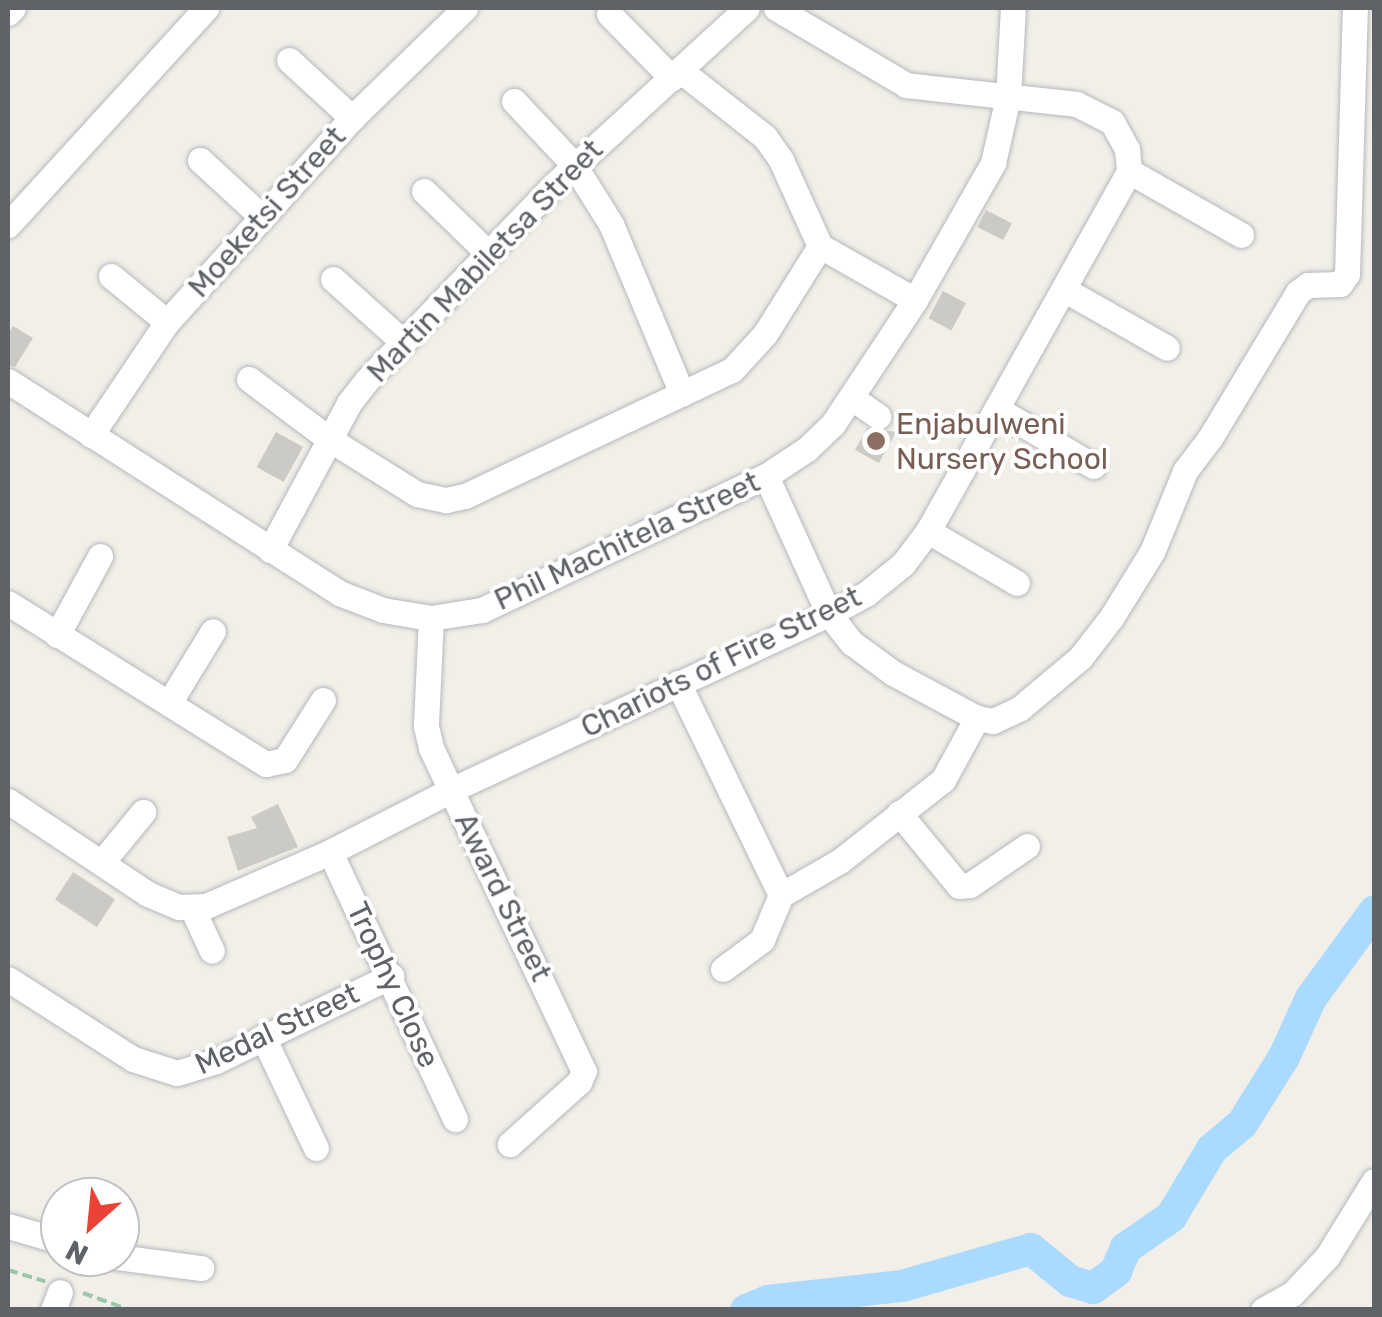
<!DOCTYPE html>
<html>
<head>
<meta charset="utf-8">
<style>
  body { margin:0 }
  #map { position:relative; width:1382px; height:1317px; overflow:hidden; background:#f1efe8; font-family:Rubik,sans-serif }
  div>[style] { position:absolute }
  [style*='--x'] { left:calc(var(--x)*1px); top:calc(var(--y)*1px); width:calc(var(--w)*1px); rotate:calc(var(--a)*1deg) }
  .river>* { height:32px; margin:-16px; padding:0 16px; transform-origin:16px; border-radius:16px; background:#aadaff }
  .building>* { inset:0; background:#cccac5; transform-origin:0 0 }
  .path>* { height:4px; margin-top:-2px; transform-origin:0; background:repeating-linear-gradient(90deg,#9cc7a9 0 10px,transparent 0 15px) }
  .roads { filter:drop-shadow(0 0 2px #b5b8bc) drop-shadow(0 0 2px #b5b8bc) }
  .minor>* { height:25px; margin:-12.5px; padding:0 12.5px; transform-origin:12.5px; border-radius:12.5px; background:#fff }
  .dots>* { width:28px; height:28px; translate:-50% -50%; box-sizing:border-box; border:5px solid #fff; border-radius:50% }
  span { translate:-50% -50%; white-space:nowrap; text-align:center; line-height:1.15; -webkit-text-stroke:8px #fff; paint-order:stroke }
  .street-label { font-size:30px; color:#5f6368 }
  .education-label { font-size:30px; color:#785e54 }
  .left { translate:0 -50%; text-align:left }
  .frame { position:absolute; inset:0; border:10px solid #5f6368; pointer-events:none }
  .north { position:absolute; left:40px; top:1177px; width:100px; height:100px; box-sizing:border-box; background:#fff; border:2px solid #bfc1c3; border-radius:50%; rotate:207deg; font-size:28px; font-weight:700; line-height:40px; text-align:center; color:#5f6368 }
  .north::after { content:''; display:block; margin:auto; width:35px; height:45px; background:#ea4335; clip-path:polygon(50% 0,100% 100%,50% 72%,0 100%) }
</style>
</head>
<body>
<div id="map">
  <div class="river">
    <div style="--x:746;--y:1310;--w:24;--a:-22"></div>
    <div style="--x:768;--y:1301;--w:135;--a:-6.4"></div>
    <div style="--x:902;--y:1286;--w:134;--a:-16"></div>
    <div style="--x:1031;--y:1249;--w:50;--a:39.4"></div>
    <div style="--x:1070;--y:1281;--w:24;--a:17"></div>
    <div style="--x:1093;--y:1288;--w:29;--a:-36"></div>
    <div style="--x:1116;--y:1271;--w:25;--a:-67"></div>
    <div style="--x:1126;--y:1248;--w:55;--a:-34.6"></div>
    <div style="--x:1171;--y:1217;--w:79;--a:-58.9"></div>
    <div style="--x:1212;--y:1149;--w:39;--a:-40"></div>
    <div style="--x:1242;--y:1124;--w:79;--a:-57.9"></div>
    <div style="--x:1284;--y:1057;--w:65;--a:-65.4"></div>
    <div style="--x:1311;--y:998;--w:107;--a:-53.8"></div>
  </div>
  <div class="building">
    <div style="left:986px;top:210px;width:29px;height:19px;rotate:27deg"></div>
    <div style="left:943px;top:291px;width:26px;height:31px;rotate:28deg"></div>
    <div style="clip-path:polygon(13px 326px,33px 338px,15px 367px,8px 365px,8px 334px)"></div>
    <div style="clip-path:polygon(867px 428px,896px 432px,879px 463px,855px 450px)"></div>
    <div style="left:276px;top:432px;width:31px;height:40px;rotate:29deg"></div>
    <div style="clip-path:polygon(278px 804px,298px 847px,238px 871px,227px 837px,257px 828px,251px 817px)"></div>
    <div style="left:73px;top:872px;width:50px;height:33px;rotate:33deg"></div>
  </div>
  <div class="path">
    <div style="--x:8;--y:1270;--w:39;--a:17"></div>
    <div style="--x:83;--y:1293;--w:50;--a:19.9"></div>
  </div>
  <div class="roads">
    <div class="minor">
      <div style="--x:8;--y:13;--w:7;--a:-45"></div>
      <div style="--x:609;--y:14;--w:90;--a:45.5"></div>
      <div style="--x:289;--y:60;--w:86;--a:42.6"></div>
      <div style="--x:681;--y:71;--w:107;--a:38.2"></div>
      <div style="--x:765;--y:137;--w:28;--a:55"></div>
      <div style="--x:781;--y:160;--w:94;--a:65.6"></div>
      <div style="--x:820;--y:246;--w:109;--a:29.6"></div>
      <div style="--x:514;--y:101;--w:88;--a:46.8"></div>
      <div style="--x:574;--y:165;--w:70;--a:57.9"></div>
      <div style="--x:611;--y:224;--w:184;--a:67.3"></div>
      <div style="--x:200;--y:160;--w:84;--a:42.6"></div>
      <div style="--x:1129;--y:171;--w:129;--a:29.7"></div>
      <div style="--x:424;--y:191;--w:89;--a:44.1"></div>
      <div style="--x:8;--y:225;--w:294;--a:-47.6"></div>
      <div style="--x:111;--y:276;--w:72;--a:39.4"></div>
      <div style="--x:333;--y:279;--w:93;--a:41.9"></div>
      <div style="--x:1065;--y:290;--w:117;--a:29.6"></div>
      <div style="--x:249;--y:379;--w:100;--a:36.9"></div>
      <div style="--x:329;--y:439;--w:104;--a:32"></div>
      <div style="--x:417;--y:494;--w:30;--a:12"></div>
      <div style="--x:446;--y:500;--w:19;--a:-12"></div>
      <div style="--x:465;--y:496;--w:295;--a:-25.3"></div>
      <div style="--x:732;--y:370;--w:49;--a:-47.5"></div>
      <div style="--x:765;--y:334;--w:104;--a:-58"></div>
      <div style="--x:8;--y:381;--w:393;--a:32.6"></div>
      <div style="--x:339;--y:593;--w:47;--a:21.1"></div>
      <div style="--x:383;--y:610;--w:49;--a:9.5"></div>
      <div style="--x:431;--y:618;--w:52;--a:-8.9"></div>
      <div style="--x:482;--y:610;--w:314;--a:-25.3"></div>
      <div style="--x:766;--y:476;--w:49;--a:-33.4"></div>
      <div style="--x:807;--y:449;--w:36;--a:-44"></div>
      <div style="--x:833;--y:424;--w:149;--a:-56.5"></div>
      <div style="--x:915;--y:300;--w:158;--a:-60.3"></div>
      <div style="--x:993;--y:163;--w:68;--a:-77.2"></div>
      <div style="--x:1008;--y:97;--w:89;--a:-86.8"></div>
      <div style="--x:852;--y:398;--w:32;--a:35"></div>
      <div style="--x:997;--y:409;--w:112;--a:30.7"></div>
      <div style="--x:91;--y:435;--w:136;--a:-56.1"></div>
      <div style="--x:167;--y:322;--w:275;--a:-47.8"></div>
      <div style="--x:352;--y:118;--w:158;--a:-44.2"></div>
      <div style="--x:766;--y:476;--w:152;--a:65.5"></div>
      <div style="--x:829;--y:614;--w:37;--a:52"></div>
      <div style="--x:852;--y:643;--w:51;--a:36.2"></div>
      <div style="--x:893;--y:673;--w:95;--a:28.2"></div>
      <div style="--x:977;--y:718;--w:16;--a:11"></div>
      <div style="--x:993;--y:721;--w:29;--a:-25"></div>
      <div style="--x:1019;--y:709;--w:80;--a:-39.9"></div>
      <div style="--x:1080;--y:658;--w:51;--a:-52.2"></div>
      <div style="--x:1111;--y:618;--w:78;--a:-58.2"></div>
      <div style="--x:1152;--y:552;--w:87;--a:-67.8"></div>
      <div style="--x:1185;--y:471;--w:41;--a:-52.9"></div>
      <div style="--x:1210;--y:438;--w:170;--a:-58.9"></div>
      <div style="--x:1298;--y:292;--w:12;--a:-35"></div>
      <div style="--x:1308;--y:285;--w:32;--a:-2"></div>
      <div style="--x:1340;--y:284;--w:12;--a:-55"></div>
      <div style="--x:1347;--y:274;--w:266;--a:-88.3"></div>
      <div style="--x:928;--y:531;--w:103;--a:30.3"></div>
      <div style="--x:270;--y:550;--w:167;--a:-61.7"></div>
      <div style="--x:349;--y:403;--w:29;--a:-52"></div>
      <div style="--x:367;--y:380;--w:272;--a:-46.2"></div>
      <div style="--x:555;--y:184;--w:260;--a:-42.5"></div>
      <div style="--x:8;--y:603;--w:304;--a:32"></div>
      <div style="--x:266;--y:764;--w:19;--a:-12"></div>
      <div style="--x:285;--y:760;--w:71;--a:-57.7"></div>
      <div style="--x:431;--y:618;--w:108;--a:92.7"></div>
      <div style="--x:426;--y:726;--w:23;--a:77"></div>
      <div style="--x:431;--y:748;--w:357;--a:64.7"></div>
      <div style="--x:584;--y:1071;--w:12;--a:114"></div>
      <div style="--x:579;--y:1082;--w:93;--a:138.1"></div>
      <div style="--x:57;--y:635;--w:90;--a:-61.4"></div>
      <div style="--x:678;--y:683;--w:236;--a:64.1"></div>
      <div style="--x:169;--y:703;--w:84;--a:-58.6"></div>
      <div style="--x:8;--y:801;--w:168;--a:33.6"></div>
      <div style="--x:148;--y:894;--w:34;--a:23"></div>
      <div style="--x:179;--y:907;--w:27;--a:-2"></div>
      <div style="--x:206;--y:906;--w:135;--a:-23.5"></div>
      <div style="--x:330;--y:852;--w:136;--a:-27.1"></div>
      <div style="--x:451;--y:790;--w:417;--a:-25"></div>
      <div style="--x:829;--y:614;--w:42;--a:-28.4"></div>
      <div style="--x:866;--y:594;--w:48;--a:-39"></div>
      <div style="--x:903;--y:564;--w:41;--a:-52.9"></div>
      <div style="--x:928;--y:531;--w:412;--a:-60.8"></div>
      <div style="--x:1129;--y:171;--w:22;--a:-95"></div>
      <div style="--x:1127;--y:149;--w:31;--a:-119"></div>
      <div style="--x:1112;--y:122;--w:39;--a:-153"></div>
      <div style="--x:1077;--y:104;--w:172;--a:-173.7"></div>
      <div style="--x:906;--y:85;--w:151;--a:-149.4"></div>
      <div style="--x:899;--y:813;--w:94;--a:50.6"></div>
      <div style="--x:959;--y:886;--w:11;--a:-5"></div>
      <div style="--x:970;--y:885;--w:69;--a:-34.4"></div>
      <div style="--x:330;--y:852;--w:295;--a:64.9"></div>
      <div style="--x:102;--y:862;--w:65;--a:-50.6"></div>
      <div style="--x:192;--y:908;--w:47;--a:65.1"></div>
      <div style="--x:723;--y:969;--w:49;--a:-36.6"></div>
      <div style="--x:762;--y:940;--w:49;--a:-67.1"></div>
      <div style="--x:781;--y:895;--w:68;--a:-30"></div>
      <div style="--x:840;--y:861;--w:131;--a:-38.2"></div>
      <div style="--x:943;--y:780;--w:71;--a:-61.3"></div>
      <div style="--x:8;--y:979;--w:148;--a:32.6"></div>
      <div style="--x:133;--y:1059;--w:46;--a:17.7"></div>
      <div style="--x:177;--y:1073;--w:41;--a:-17.1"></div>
      <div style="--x:216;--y:1061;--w:195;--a:-25.9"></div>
      <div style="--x:263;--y:1037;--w:123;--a:64.5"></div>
      <div style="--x:8;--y:1226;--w:54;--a:16.1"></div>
      <div style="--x:117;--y:1257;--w:85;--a:7.5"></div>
      <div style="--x:53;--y:1310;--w:19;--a:-69"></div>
      <div style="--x:1263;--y:1310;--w:33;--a:-29"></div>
      <div style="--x:1292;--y:1294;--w:51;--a:-46.6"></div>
      <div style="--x:1327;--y:1257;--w:89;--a:-58.3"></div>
    </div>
  </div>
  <div class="dots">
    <div style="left:876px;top:441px;background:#8d6e63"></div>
  </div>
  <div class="street-label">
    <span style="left:267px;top:212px;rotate:-48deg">Moeketsi Street</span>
    <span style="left:485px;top:261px;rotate:-46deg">Martin Mabiletsa Street</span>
    <span style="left:627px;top:541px;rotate:-25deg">Phil Machitela Street</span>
    <span style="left:721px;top:662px;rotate:-26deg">Chariots of Fire Street</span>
    <span style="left:503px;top:897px;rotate:64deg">Award Street</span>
    <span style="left:393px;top:985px;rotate:65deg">Trophy Close</span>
    <span style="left:277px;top:1029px;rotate:-25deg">Medal Street</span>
  </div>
  <div class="education-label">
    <span class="left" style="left:896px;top:441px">Enjabulweni<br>Nursery School</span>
  </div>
  <div class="frame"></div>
  <div class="north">N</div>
</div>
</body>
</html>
